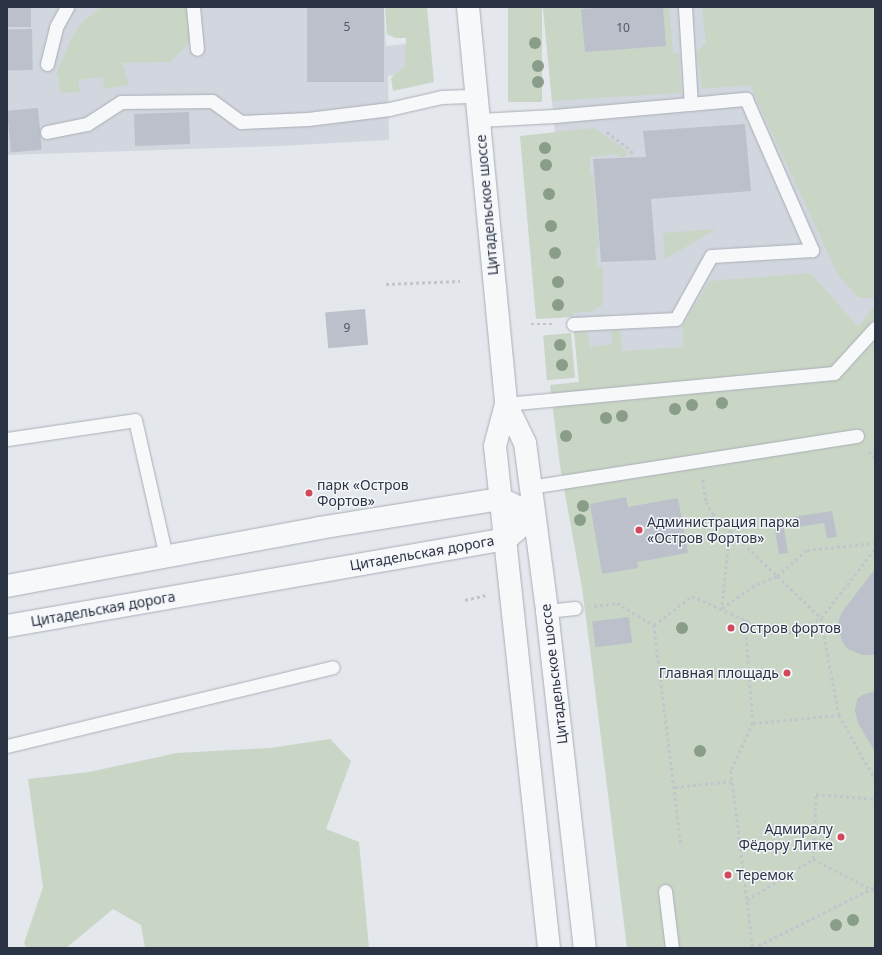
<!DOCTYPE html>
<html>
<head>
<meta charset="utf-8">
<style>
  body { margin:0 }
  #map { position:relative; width:882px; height:955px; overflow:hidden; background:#e4e7ec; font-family:"Noto Sans",sans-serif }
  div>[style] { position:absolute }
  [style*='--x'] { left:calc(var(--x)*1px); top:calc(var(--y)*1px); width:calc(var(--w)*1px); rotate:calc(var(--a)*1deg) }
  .built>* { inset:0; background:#d2d6de }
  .green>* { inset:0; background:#c9d6c5; transform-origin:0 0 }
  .building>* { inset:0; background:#bbc0ca; transform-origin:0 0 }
  .path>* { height:2.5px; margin-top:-1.25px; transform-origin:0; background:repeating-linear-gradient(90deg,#c2c5cb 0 3px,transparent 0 6px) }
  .roads { filter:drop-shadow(0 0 1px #a9aeb7) drop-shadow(0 0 1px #a9aeb7) }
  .service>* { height:13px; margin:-6.5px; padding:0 6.5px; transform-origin:6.5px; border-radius:6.5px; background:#f7f8fa }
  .minor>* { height:22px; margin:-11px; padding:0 11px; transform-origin:11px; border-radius:11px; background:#f7f8fa }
  .tertiary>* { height:22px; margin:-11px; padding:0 11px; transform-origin:11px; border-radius:11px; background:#f7f8fa }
  .trees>* { width:12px; height:12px; margin:-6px; border-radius:50%; background:#899d89 }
  .dots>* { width:11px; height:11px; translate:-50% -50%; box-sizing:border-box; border:2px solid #f4f6f9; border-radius:50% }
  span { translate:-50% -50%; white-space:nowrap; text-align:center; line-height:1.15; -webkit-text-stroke:3px #f4f6f9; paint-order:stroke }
  .number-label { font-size:12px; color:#4f5766 }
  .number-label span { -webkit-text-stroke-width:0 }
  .street-label { font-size:14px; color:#2b3445 }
  .poi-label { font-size:14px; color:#2b3445 }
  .left { translate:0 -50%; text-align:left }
  .right { translate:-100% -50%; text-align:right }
  .frame { position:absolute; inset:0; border:8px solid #2b3445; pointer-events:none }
</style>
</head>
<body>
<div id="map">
  <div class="built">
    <div style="clip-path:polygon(7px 7px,384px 7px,386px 46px,415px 43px,417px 72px,388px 76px,389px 140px,279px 146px,7px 155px)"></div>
    <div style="clip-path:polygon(543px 7px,820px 7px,875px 176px,875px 304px,858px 327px,579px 382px)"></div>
  </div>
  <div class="green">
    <div style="clip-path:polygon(104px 7px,188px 7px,191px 37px,186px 47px,170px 62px,122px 63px,129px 85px,104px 89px,103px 77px,78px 80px,80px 92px,60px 93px,59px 79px,56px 74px,70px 42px,79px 25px,100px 8px)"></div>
    <div style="clip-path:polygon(385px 7px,427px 7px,434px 82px,393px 91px,391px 78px,405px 66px,406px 38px,395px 38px,387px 34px)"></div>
    <div style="left:508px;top:7px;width:34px;height:95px"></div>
    <div style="clip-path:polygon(543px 7px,612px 7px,582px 9px,585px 52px,665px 46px,663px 7px,669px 7px,673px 53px,679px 54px,681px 93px,552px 101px)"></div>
    <div style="clip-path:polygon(702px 7px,875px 7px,875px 298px,859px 298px,838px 275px,750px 85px,702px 89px,697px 51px,706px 43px)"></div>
    <div style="clip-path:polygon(594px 128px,627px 151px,626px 156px,619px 157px,619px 154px,590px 157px,590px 174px,593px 174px,599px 249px,596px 249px,597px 267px,603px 267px,603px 304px,594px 311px,573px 313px,573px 317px,536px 319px,520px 136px)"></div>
    <div style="clip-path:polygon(716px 229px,665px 259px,663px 233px)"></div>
    <div style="clip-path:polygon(811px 273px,858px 327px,875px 304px,875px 948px,627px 948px,590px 649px,582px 588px,560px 466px,550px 385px,579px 382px,574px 332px,587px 331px,590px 347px,613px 344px,611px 331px,620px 330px,622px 351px,684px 347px,682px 326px,710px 281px)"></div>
    <div style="left:571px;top:333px;width:45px;height:28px;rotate:85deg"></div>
    <div style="clip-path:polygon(330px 739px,351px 761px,326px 829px,359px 842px,369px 948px,145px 948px,141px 925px,113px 909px,66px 948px,26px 948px,24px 943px,43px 887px,28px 779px,89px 772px,177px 753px,270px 748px)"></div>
  </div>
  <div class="building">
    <div style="left:7px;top:7px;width:24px;height:20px"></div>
    <div style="left:307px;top:7px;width:77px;height:75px"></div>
    <div style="clip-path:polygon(612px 7px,663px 7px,666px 46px,585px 52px,581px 9px)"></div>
    <div style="left:32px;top:29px;width:41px;height:25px;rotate:89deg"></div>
    <div style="left:38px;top:108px;width:42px;height:31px;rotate:85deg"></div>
    <div style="left:189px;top:112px;width:32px;height:55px;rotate:88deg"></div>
    <div style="clip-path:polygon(745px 124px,751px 191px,651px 199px,656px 260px,601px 262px,593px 159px,646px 157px,643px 131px)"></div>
    <div style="left:365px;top:309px;width:36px;height:40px;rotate:85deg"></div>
    <div style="clip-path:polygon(626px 497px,628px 507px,678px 498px,688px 553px,637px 562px,638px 568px,602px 574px,590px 504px)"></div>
    <div style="clip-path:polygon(832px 511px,837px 537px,827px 538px,824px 523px,784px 529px,788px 553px,779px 554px,773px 520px)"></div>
    <div style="clip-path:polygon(875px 569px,875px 655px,862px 655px,848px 649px,843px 643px,838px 628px,839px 620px,842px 612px)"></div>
    <div style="left:629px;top:617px;width:26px;height:37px;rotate:83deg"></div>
    <div style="clip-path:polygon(875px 691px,875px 752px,858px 723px,855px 711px,857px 699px,862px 695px)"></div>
  </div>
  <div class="path">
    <div style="--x:607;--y:132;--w:31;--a:37"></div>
    <div style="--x:632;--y:151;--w:7;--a:90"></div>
    <div style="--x:386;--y:284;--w:74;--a:-2.3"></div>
    <div style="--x:531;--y:324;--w:22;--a:0"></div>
    <div style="--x:869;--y:451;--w:9;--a:49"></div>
    <div style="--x:703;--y:480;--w:22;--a:82"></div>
    <div style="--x:706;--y:502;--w:14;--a:60"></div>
    <div style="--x:713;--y:514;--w:150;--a:43.9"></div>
    <div style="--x:821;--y:618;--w:99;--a:79.5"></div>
    <div style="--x:730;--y:530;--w:78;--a:95.9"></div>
    <div style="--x:722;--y:608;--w:37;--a:-35"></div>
    <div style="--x:752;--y:587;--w:27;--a:-24"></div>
    <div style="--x:777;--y:576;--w:40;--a:-41"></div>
    <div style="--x:807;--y:550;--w:68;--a:-5.9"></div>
    <div style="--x:465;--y:600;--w:22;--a:-13"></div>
    <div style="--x:594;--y:606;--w:23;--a:-7"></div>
    <div style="--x:617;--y:603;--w:43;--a:30.7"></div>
    <div style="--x:654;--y:625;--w:48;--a:-37.3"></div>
    <div style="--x:692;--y:596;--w:80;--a:24.3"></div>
    <div style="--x:765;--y:629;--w:23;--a:10"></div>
    <div style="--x:788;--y:633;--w:36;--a:-24"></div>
    <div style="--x:821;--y:618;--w:88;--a:-52"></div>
    <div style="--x:745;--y:619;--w:104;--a:85.6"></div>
    <div style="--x:753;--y:723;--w:53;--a:114.6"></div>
    <div style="--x:731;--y:771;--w:178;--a:82.9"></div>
    <div style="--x:654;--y:625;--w:223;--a:83"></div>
    <div style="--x:753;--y:723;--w:86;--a:-5.3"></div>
    <div style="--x:839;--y:715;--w:73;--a:60.6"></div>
    <div style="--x:675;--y:787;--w:57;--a:-6"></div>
    <div style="--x:813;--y:859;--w:65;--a:-87.4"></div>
    <div style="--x:816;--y:794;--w:59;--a:4.8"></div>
    <div style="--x:813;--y:859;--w:70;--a:27.3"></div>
    <div style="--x:747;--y:900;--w:78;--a:-31.8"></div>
    <div style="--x:753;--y:948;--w:136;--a:-26.6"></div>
  </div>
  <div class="roads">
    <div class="service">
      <div style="--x:193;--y:7;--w:42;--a:84.6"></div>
      <div style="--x:685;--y:7;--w:97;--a:86.5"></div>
      <div style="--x:47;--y:64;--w:38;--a:-76"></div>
      <div style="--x:56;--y:27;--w:23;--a:-61"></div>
      <div style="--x:479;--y:120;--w:75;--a:-3.1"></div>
      <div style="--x:554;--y:116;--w:193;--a:-5.1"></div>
      <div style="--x:746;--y:99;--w:165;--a:66.4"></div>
      <div style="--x:812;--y:250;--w:101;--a:176.6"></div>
      <div style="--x:711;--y:256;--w:72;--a:119.1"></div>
      <div style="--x:676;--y:319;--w:103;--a:177.2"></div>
      <div style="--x:47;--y:132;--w:41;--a:-11.3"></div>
      <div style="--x:87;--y:124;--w:40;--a:-32.9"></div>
      <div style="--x:121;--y:102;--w:91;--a:-0.6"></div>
      <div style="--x:212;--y:101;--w:36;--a:36"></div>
      <div style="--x:241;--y:122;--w:67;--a:-2.6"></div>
      <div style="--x:308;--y:119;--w:82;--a:-7"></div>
      <div style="--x:389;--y:109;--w:54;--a:-12.8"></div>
      <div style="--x:442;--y:97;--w:34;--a:-2"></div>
      <div style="--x:506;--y:404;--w:329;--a:-5.4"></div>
      <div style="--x:834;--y:373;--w:61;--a:-47.7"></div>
      <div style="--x:7;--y:439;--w:129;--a:-8.4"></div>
      <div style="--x:135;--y:420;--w:140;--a:77.2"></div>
      <div style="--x:530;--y:487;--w:331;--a:-8.9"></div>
      <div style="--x:547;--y:611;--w:28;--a:-6"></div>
      <div style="--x:7;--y:746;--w:335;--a:-13.6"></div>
      <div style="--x:665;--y:891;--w:57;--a:83"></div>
    </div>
    <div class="minor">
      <div style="--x:506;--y:404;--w:43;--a:64"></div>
      <div style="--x:525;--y:443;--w:169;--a:82.5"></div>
      <div style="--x:547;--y:611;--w:339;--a:83.6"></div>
      <div style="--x:506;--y:404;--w:43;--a:104.7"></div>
      <div style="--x:495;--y:446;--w:505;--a:83.86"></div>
    </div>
    <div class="tertiary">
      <div style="--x:468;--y:7;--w:399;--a:84.5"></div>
      <div style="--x:7;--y:586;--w:317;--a:-10.5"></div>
      <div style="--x:319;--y:528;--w:184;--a:-9.1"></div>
      <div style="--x:501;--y:499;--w:37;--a:26"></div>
      <div style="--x:534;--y:515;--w:37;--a:139"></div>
      <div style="--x:506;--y:539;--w:507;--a:170.11"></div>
    </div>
  </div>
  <div class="trees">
    <div style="left:535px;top:43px"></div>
    <div style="left:538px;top:66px"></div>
    <div style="left:538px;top:82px"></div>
    <div style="left:545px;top:148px"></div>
    <div style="left:546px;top:165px"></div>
    <div style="left:549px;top:194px"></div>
    <div style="left:551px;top:226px"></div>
    <div style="left:555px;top:253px"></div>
    <div style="left:558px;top:282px"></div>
    <div style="left:558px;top:305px"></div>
    <div style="left:560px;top:345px"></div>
    <div style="left:562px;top:365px"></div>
    <div style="left:722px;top:403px"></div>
    <div style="left:692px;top:405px"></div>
    <div style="left:675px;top:409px"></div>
    <div style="left:622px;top:416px"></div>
    <div style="left:606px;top:418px"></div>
    <div style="left:566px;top:436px"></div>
    <div style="left:583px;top:506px"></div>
    <div style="left:580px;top:520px"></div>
    <div style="left:682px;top:628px"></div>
    <div style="left:700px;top:751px"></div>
    <div style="left:853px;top:920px"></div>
    <div style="left:836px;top:925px"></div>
  </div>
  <div class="dots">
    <div style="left:309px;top:493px;background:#d1495b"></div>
    <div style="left:639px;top:530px;background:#d1495b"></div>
    <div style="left:731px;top:628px;background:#d1495b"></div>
    <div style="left:787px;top:673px;background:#d1495b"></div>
    <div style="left:841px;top:837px;background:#d1495b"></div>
    <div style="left:728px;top:875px;background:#d1495b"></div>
  </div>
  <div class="number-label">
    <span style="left:347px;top:27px">5</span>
    <span style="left:623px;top:28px">10</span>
    <span style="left:347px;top:328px">9</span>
  </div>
  <div class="street-label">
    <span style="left:487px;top:205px;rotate:-95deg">Цитадельское шоссе</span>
    <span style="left:422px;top:553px;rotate:-10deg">Цитадельская дорога</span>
    <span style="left:103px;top:609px;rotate:-10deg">Цитадельская дорога</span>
    <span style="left:554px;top:674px;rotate:-97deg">Цитадельское шоссе</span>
  </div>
  <div class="poi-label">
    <span class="left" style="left:317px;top:493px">парк «Остров<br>Фортов»</span>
    <span class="left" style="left:647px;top:530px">Администрация парка<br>«Остров Фортов»</span>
    <span class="left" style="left:739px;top:628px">Остров фортов</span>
    <span class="right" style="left:779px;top:673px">Главная площадь</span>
    <span class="right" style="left:833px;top:837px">Адмиралу<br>Фёдору Литке</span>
    <span class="left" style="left:736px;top:875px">Теремок</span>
  </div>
  <div class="frame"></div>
</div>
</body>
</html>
